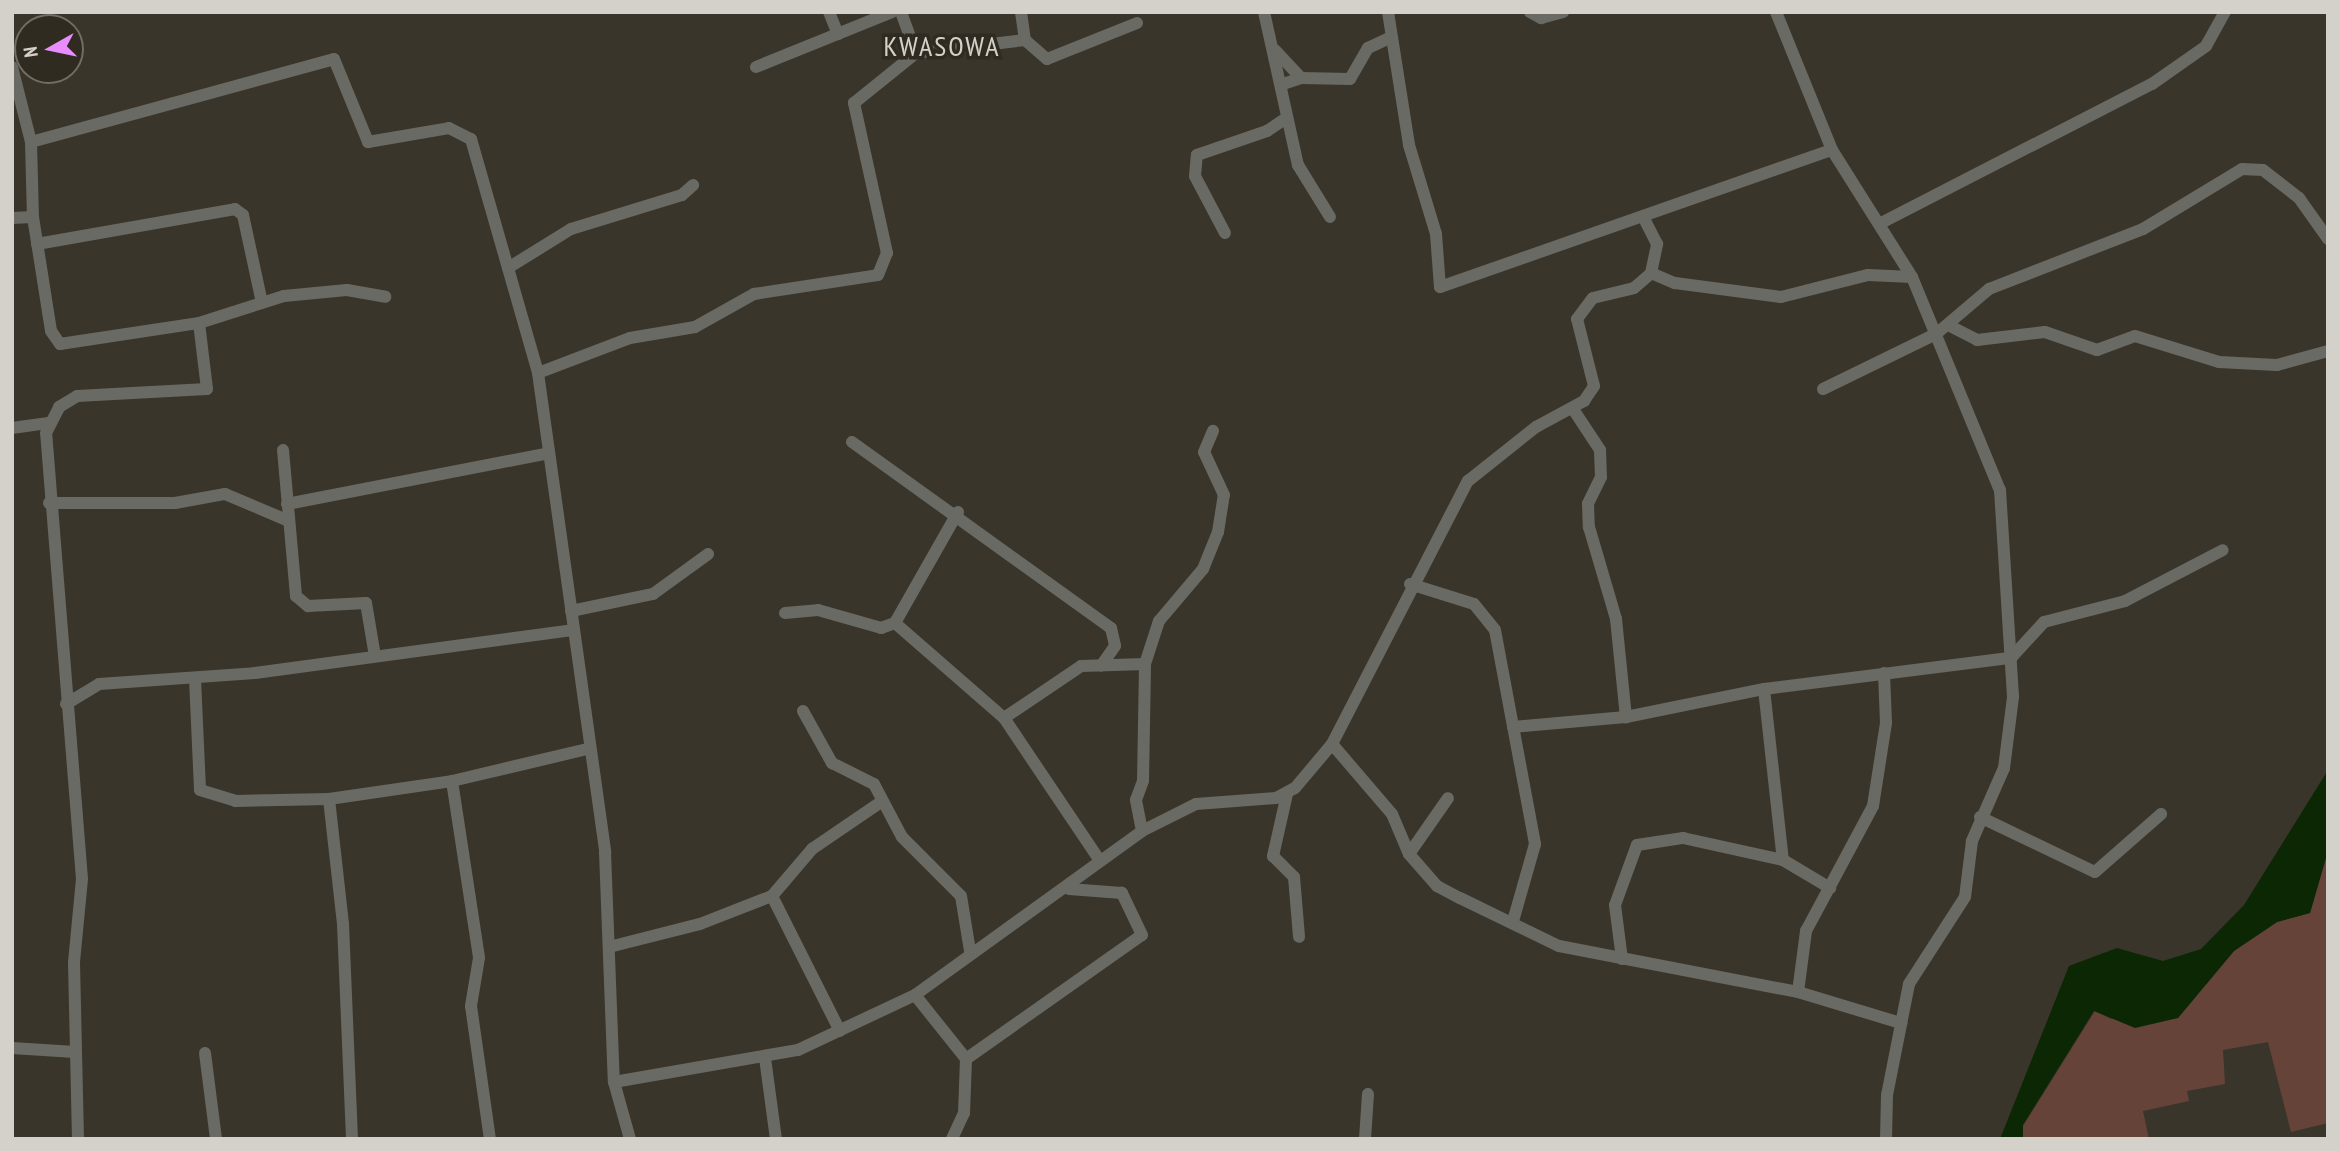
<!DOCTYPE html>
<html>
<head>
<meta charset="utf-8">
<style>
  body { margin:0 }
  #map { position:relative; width:2340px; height:1151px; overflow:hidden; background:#3a352a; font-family:"PT Sans Narrow",sans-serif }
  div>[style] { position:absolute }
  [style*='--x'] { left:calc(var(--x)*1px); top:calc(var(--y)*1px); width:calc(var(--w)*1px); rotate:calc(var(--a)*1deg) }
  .green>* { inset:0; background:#664339 }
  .water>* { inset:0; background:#0b2704 }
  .minor>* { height:12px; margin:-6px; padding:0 6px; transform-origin:6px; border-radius:6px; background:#696a64 }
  span { translate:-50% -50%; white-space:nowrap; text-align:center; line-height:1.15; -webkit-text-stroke:7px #2f2b20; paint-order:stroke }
  .quarter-label { font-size:28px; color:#d4d1ca; letter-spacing:2px }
  .frame { position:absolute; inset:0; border:14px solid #d4d1ca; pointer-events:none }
  .north { position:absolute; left:14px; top:14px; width:70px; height:70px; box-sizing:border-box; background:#2f2b20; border:2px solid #716d64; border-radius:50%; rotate:261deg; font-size:19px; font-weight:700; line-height:28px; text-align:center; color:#d4d1ca }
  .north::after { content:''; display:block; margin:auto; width:24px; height:32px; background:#e98dfe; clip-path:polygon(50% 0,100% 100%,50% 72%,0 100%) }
</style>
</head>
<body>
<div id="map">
  <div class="green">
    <div style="clip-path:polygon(2328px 851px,2328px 1123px,2291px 1132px,2268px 1042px,2223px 1050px,2225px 1084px,2187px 1091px,2189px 1101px,2143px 1111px,2149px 1139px,2023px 1139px,2023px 1126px,2095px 1011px,2111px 1019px,2178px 1018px,2234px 951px,2277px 922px,2310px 913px)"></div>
  </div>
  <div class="water">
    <div style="clip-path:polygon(2328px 770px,2328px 851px,2310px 913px,2277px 922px,2234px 951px,2178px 1018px,2135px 1028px,2094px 1011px,2023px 1125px,2023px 1139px,2000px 1139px,2069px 966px,2117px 948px,2163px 961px,2201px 949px,2244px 905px)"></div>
  </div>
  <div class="minor">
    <div style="--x:829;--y:12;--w:24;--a:68"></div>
    <div style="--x:901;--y:12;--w:44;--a:69.9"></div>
    <div style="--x:1021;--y:12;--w:28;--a:82"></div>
    <div style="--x:1025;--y:40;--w:29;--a:41"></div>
    <div style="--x:1047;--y:59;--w:97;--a:-21.8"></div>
    <div style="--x:1264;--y:12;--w:157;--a:77.5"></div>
    <div style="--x:1298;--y:165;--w:61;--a:58.4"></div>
    <div style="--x:1388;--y:12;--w:135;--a:81"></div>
    <div style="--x:1409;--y:145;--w:93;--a:73.1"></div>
    <div style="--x:1436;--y:234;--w:53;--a:85.7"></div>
    <div style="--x:1440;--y:287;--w:415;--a:-19.3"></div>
    <div style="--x:1530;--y:12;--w:13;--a:29"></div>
    <div style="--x:1541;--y:18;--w:23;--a:-15"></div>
    <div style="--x:1776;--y:12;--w:149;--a:67.9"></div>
    <div style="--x:1832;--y:150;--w:150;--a:57.8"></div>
    <div style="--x:1912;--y:277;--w:230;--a:67.6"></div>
    <div style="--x:2000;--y:490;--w:207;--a:86.4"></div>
    <div style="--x:2013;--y:697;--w:72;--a:97.2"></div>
    <div style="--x:2004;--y:768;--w:80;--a:113.7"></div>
    <div style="--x:1972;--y:841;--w:56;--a:97.1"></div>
    <div style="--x:1965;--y:897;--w:103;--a:122.8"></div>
    <div style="--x:1909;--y:984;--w:113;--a:101.2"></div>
    <div style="--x:1887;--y:1095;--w:44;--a:91.3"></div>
    <div style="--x:1275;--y:50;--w:38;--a:47"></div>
    <div style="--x:12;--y:67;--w:77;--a:75.8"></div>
    <div style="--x:31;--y:142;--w:75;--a:88.5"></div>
    <div style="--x:33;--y:217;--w:115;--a:81"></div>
    <div style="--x:51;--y:331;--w:16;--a:55"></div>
    <div style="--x:60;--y:344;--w:141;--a:-8.6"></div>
    <div style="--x:199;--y:323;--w:89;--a:-17.6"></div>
    <div style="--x:284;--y:296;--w:63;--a:-5.4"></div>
    <div style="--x:347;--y:290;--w:39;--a:10"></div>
    <div style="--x:756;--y:67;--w:147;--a:-22"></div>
    <div style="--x:1283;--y:84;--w:19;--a:-18"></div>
    <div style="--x:1301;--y:78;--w:49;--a:1.2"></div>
    <div style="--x:1350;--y:79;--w:36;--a:-60"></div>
    <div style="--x:1368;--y:48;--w:26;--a:-25"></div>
    <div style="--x:31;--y:142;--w:314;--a:-15.3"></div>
    <div style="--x:334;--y:59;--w:90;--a:67.7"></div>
    <div style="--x:368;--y:142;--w:82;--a:-9.8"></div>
    <div style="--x:449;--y:128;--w:25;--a:27"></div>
    <div style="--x:471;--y:139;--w:243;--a:74"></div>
    <div style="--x:538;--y:373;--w:484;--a:82"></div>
    <div style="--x:605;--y:852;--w:230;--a:87.8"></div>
    <div style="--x:614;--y:1082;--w:59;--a:74.3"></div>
    <div style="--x:12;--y:218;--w:21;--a:-3"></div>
    <div style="--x:1881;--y:223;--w:305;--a:-27.2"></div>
    <div style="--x:2152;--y:84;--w:66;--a:-35.1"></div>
    <div style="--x:2206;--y:46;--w:39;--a:-61"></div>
    <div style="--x:1225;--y:233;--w:64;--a:-117.8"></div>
    <div style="--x:1195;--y:176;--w:21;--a:-85"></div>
    <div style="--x:1197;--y:155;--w:74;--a:-18.9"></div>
    <div style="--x:1267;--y:131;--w:22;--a:-34"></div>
    <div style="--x:37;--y:244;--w:201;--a:-10"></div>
    <div style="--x:235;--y:209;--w:10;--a:37"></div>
    <div style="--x:243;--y:215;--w:90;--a:77.8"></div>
    <div style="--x:508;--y:268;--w:74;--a:-31.8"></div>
    <div style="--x:571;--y:229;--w:116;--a:-17"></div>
    <div style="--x:682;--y:195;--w:15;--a:-42"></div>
    <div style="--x:1651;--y:273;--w:26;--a:23"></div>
    <div style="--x:1675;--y:283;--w:107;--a:7.5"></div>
    <div style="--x:1781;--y:297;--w:90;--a:-14.2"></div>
    <div style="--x:1868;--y:275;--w:44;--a:2.6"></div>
    <div style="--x:1948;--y:325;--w:33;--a:27"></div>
    <div style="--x:1977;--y:340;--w:68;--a:-6.7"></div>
    <div style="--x:2045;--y:332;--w:55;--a:19.1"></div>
    <div style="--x:2097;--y:350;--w:40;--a:-20.2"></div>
    <div style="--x:2135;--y:336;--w:88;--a:17.2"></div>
    <div style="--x:2219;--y:362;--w:58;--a:3"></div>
    <div style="--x:2277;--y:365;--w:53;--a:-15.4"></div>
    <div style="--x:538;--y:373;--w:98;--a:-20.8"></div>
    <div style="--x:630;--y:338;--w:66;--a:-9.6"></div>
    <div style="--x:695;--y:327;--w:68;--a:-29.2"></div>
    <div style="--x:754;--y:294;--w:125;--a:-8.7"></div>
    <div style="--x:878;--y:275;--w:24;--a:-68"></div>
    <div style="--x:887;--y:253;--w:154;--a:-102.4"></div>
    <div style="--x:854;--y:103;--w:80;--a:-38.9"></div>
    <div style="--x:916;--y:53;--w:110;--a:-6.8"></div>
    <div style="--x:1823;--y:389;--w:126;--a:-26"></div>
    <div style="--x:1936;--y:334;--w:70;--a:-40.3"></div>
    <div style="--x:1989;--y:289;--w:165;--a:-21.3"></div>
    <div style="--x:2143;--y:229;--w:116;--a:-31.2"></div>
    <div style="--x:2242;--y:169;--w:21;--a:3"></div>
    <div style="--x:2263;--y:170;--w:46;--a:37.9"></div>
    <div style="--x:2299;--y:198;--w:50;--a:54.7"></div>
    <div style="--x:1573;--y:409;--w:49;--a:56.6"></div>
    <div style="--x:1600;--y:450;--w:27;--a:88"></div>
    <div style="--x:1601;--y:477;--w:30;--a:116"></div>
    <div style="--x:1588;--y:504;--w:23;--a:88"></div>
    <div style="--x:1589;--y:527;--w:96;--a:73.6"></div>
    <div style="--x:1616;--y:619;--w:99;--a:84.2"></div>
    <div style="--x:12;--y:428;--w:37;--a:-8"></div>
    <div style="--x:852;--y:442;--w:319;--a:35.7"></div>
    <div style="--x:1111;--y:628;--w:18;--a:77"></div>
    <div style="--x:1115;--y:646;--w:24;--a:125"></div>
    <div style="--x:283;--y:450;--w:147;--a:84.9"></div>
    <div style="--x:296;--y:596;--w:16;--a:40"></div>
    <div style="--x:308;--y:606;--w:58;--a:-3"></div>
    <div style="--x:366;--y:603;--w:54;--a:80.4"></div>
    <div style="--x:49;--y:503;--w:126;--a:0"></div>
    <div style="--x:175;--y:503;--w:51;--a:-10.2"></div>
    <div style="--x:225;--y:494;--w:69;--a:22.9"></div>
    <div style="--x:287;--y:504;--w:267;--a:-11"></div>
    <div style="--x:958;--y:512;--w:128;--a:119.6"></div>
    <div style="--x:895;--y:623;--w:145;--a:41.1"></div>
    <div style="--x:1004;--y:718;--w:169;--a:56.1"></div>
    <div style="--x:1410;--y:584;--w:67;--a:17.4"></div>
    <div style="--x:1474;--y:604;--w:33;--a:51"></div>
    <div style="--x:1495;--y:630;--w:218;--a:79.4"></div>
    <div style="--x:1535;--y:844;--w:80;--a:105.9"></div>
    <div style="--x:571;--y:611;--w:84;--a:-11.7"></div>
    <div style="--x:653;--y:594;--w:68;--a:-36"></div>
    <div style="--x:785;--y:613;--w:33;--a:-5"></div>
    <div style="--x:818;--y:610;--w:66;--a:15.9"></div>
    <div style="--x:881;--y:628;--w:15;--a:-20"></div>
    <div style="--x:195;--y:679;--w:111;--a:87.4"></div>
    <div style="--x:200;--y:790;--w:37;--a:17"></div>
    <div style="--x:235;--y:801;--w:94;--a:-1.2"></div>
    <div style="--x:329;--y:799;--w:124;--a:-8.3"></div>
    <div style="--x:452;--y:781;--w:139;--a:-13.3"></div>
    <div style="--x:1764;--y:689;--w:172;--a:83.7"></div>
    <div style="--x:66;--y:704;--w:39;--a:-31"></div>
    <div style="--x:99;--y:684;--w:156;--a:-4"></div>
    <div style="--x:255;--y:673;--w:322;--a:-7.7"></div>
    <div style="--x:803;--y:711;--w:60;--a:60.9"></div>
    <div style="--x:832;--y:763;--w:47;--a:26.6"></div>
    <div style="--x:874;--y:784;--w:60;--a:62.2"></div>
    <div style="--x:902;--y:837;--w:83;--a:45"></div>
    <div style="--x:961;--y:896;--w:56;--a:80.7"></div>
    <div style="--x:1004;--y:718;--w:93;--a:-34"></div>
    <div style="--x:1081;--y:666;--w:64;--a:-1.8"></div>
    <div style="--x:1513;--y:727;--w:113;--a:-5.1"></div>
    <div style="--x:1626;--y:717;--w:141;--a:-11.5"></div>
    <div style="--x:1764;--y:689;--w:249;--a:-7.2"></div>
    <div style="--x:2011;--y:658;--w:49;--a:-47.5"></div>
    <div style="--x:2044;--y:622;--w:84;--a:-14.5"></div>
    <div style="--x:2125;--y:601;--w:110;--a:-27.5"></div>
    <div style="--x:1332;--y:744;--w:92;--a:49.4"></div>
    <div style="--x:1392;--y:814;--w:43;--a:67"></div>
    <div style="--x:1409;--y:854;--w:43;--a:48.8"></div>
    <div style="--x:1437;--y:886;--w:26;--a:28"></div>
    <div style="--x:1460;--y:898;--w:110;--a:25.9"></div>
    <div style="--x:1559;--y:946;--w:243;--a:10.9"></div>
    <div style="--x:1798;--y:992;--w:108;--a:16.8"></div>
    <div style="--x:452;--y:781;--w:179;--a:81.3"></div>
    <div style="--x:479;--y:958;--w:49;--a:99.5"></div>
    <div style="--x:471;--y:1006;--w:134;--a:81.9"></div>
    <div style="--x:1287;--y:794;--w:64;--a:102.7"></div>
    <div style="--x:1273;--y:856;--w:30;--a:45"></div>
    <div style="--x:1294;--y:877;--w:60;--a:85.2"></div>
    <div style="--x:329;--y:799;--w:126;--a:83.6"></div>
    <div style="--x:343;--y:924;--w:215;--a:87.6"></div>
    <div style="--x:1980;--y:817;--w:127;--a:25.6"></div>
    <div style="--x:2095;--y:872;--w:88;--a:-41.3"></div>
    <div style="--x:1142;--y:831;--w:32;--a:-101"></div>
    <div style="--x:1136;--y:800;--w:20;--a:-70"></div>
    <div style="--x:1143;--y:781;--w:117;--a:-89"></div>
    <div style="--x:1145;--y:664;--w:45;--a:-72"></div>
    <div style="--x:1159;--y:621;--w:68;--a:-49.8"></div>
    <div style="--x:1203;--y:569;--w:40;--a:-68"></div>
    <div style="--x:1218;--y:532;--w:37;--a:-81"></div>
    <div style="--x:1224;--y:495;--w:47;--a:-114.9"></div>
    <div style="--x:1204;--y:452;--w:23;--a:-67"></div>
    <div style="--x:1409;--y:854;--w:68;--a:-55.1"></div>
    <div style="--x:772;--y:896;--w:151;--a:63.3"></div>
    <div style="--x:613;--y:946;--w:90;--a:-14.2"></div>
    <div style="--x:700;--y:924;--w:77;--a:-21.3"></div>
    <div style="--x:772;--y:896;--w:62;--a:-49.6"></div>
    <div style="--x:812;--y:849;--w:83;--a:-34.3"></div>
    <div style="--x:1622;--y:959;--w:54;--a:-97.4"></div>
    <div style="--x:1615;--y:905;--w:64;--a:-69.9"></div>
    <div style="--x:1637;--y:845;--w:47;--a:-8.7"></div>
    <div style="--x:1683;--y:838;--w:102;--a:12.4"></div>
    <div style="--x:1783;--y:860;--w:55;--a:30.8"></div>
    <div style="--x:1798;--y:992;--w:62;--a:-82.5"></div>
    <div style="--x:1806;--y:931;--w:142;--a:-61.8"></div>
    <div style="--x:1873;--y:806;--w:84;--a:-81.1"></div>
    <div style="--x:1886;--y:723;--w:50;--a:-92.3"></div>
    <div style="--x:915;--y:995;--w:82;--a:51.4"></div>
    <div style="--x:966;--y:1059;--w:54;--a:92.1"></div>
    <div style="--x:964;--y:1113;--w:29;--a:115"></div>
    <div style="--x:12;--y:1048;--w:63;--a:3.6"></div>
    <div style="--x:205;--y:1053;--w:87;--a:82.7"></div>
    <div style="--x:765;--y:1058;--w:82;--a:82.3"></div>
    <div style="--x:966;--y:1059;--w:215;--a:-35.2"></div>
    <div style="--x:1142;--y:935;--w:47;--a:-115.5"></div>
    <div style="--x:1122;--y:893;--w:53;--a:-175.7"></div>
    <div style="--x:614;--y:1082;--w:187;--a:-9.9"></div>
    <div style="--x:798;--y:1050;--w:129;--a:-25.2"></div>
    <div style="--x:915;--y:995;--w:280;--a:-35.8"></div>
    <div style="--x:1142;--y:831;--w:60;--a:-26.6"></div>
    <div style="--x:1196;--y:804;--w:80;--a:-4.3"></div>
    <div style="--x:1276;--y:798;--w:21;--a:-28"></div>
    <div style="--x:1295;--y:788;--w:57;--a:-49.9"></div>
    <div style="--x:1332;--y:744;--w:296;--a:-62.7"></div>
    <div style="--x:1468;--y:481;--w:87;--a:-38.5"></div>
    <div style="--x:1536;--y:427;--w:55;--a:-28.4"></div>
    <div style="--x:1584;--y:401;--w:18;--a:-56"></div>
    <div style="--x:1594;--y:386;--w:69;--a:-104.2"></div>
    <div style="--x:1577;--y:319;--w:26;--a:-53"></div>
    <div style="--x:1593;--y:298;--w:42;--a:-13.7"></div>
    <div style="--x:1634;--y:288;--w:23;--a:-41"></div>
    <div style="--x:1651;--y:273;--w:30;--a:-78"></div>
    <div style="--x:1657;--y:244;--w:31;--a:-117"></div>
    <div style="--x:78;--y:1139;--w:177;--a:-91.3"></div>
    <div style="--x:74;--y:962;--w:83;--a:-84.5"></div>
    <div style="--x:82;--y:879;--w:447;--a:-94.6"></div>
    <div style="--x:46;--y:433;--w:29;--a:-63"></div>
    <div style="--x:59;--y:407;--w:21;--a:-31"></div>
    <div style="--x:77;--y:396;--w:130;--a:-3.1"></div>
    <div style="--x:207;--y:389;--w:66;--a:-96.9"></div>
    <div style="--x:1365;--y:1139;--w:45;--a:-86.2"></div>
  </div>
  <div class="quarter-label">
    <span style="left:942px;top:46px">KWASOWA</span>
  </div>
  <div class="frame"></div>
  <div class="north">N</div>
</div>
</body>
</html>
